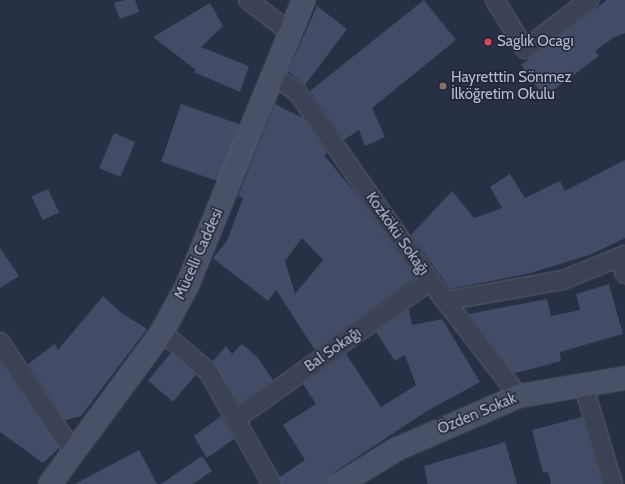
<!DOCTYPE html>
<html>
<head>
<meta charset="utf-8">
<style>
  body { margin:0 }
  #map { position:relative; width:625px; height:484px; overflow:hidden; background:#273045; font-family:Cabin,sans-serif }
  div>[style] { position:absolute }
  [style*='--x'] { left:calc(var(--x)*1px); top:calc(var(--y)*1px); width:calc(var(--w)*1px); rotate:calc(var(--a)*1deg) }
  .building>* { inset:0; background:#434c66; transform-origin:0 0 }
  .roads { filter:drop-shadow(0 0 1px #5a6072) drop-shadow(0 0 1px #5a6072) }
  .minor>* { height:18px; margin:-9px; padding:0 9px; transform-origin:9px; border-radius:9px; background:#3b4255 }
  .secondary>* { height:22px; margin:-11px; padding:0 11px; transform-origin:11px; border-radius:11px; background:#495168 }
  .dots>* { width:11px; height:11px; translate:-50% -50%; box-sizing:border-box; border:2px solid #20273a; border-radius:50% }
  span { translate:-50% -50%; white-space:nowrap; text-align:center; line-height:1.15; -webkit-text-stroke:3px #20273a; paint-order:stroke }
  .poi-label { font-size:15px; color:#b9bece }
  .left { translate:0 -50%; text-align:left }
  .street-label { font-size:15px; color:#b9bece }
</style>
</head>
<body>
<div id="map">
  <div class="building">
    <div style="clip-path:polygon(124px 0,135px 0,139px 12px,120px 19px,114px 3px)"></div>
    <div style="clip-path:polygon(424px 0,456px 40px,372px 108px,385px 137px,365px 146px,359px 130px,344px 140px,310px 91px)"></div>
    <div style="clip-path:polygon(607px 0,625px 0,625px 33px,613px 38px,595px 51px,599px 56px,544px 97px,521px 65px)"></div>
    <div style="clip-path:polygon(210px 3px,223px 26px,201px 47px,249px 66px,240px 92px,194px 72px,196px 70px,153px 37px)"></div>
    <div style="clip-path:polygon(317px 6px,347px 29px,305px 85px,288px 71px)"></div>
    <div style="left:181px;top:104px;width:62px;height:61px;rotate:19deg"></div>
    <div style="clip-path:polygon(evenodd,275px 104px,303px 118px,327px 153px,324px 155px,356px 194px,415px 278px,315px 350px,276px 290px,268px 301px,213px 258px,227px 241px,243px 198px,238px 196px,275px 104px,302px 238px,323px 260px,295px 294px,285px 261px,302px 238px)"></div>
    <div style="left:114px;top:133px;width:23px;height:38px;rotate:23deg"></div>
    <div style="clip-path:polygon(625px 160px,625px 238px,592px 254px,531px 273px,450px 289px,411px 235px,452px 191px,474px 218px,502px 208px,490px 187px,510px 174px,525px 198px,560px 181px,565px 191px)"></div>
    <div style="left:48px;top:189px;width:26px;height:18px;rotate:65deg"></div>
    <div style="clip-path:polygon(0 248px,19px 276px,0 288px)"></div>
    <div style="clip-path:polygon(609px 284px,623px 334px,560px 352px,561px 361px,520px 372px,514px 373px,469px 314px,547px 299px,551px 316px,580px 310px,576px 294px)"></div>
    <div style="clip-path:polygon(103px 296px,120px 312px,147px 329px,81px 416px,65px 420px,28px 364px,55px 344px,58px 350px)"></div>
    <div style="clip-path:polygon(409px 309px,412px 325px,442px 319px,480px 382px,427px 411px,333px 473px,328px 484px,282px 484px,280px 477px,305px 460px,283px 425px,316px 404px,303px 384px,346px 354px,381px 407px,416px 385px,405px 355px,395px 361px,376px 332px)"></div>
    <div style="clip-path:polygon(242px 344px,257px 357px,273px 380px,239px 404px,213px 361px,226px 346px,232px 354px)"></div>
    <div style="left:171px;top:353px;width:33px;height:36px;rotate:40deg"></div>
    <div style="clip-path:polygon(0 361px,59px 448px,43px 463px,0 432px)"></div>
    <div style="clip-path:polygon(221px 416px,234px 439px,207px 458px,194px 436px)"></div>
    <div style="clip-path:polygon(582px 417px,602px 484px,551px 484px,548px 472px,543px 473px,532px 430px)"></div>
    <div style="clip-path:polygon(505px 442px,517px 484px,428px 484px,424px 466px)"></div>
    <div style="clip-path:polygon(139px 450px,157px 484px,75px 484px)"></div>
    <div style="clip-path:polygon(202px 456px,212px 471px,193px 484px,161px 484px)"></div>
  </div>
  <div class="roads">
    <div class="minor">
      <div style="--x:248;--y:0;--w:54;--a:37.5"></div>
      <div style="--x:495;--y:0;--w:57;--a:58.5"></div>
      <div style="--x:525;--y:49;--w:81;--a:-37.4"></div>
      <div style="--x:274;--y:76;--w:29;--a:35"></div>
      <div style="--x:298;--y:93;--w:230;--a:54.9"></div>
      <div style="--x:430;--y:281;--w:145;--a:52.3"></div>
      <div style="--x:619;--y:257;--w:18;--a:71"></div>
      <div style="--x:445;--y:301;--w:120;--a:-10.1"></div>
      <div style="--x:563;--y:280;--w:67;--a:-22"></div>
      <div style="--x:162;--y:332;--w:60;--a:40.3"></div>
      <div style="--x:208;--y:371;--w:130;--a:60.5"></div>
      <div style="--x:0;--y:342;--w:133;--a:56.1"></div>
      <div style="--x:583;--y:384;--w:104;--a:73.3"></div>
      <div style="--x:236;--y:419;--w:238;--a:-35.4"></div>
    </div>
    <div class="secondary">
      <div style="--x:50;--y:484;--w:189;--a:-53.6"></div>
      <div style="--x:162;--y:332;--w:52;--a:-61.5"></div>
      <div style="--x:187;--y:286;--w:309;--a:-67.8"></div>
      <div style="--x:340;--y:484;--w:67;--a:-31.6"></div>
      <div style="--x:397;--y:449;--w:133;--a:-23.5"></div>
      <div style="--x:519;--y:396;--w:108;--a:-9.6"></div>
    </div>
  </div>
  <div class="dots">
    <div style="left:488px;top:42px;background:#e0444e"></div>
    <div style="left:443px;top:86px;background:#8d6e63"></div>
  </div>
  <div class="poi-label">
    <span class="left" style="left:497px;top:42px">Saglık Ocagı</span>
    <span class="left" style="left:451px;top:86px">Hayretttin Sönmez<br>İlköğretim Okulu</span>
  </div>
  <div class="street-label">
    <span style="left:397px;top:234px;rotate:55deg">Kozkökü Sokağı</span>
    <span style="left:199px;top:254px;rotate:-66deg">Mücelli Caddesi</span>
    <span style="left:333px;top:350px;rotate:-35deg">Bal Sokağı</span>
    <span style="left:477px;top:414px;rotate:-23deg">Özden Sokak</span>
  </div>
</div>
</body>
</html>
